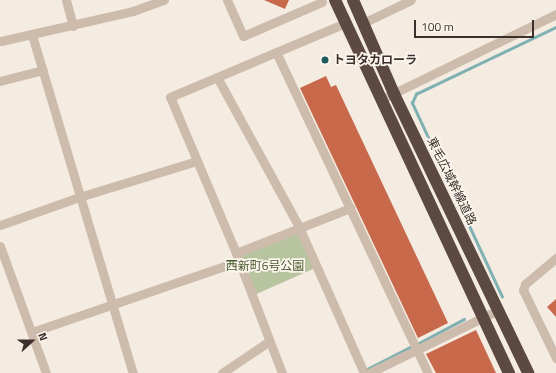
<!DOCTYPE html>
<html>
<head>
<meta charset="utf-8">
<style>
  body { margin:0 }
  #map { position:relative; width:556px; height:373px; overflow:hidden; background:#f4ebe1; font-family:"Titillium Web","Noto Sans JP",sans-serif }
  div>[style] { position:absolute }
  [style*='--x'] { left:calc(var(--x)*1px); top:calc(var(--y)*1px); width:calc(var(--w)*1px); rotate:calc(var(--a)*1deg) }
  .green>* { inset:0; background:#b8c4a0; transform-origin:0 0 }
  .stream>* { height:2.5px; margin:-1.25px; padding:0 1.25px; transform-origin:1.25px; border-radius:1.25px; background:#7fb0b2 }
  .building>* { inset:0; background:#c8694b }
  .minor>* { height:9px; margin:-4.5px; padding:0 4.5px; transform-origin:4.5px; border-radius:4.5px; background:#cdbbac }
  .highway>* { height:12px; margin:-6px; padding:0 6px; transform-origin:6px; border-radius:6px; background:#5c4a42 }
  .dots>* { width:11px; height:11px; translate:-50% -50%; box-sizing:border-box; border:2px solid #fbf5ee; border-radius:50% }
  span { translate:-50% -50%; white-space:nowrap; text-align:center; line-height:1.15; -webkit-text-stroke:3.5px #fbf5ee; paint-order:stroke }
  .poi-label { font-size:12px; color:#3b302b; font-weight:700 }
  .left { translate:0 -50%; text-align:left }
  .street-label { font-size:12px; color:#3b302b }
  .park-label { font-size:12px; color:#4a5a2e }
  .north { position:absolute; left:12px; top:321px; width:40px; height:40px; -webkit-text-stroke:3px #fbf5ee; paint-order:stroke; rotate:69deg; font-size:11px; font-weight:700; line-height:16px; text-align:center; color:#3b302b }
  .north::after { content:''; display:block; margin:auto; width:14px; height:18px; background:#3b302b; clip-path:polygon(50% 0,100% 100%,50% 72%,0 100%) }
  .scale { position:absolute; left:414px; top:20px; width:120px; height:18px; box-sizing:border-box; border:2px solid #3b302b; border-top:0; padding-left:5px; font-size:12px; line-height:14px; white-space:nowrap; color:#3b302b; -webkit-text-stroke:3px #fbf5ee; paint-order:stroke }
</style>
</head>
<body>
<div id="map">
  <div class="green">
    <div style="left:299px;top:227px;width:44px;height:68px;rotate:66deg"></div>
  </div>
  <div class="stream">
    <div style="--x:502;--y:297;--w:214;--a:-114.9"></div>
    <div style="--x:412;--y:103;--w:10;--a:-66"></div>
    <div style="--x:416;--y:94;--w:155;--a:-25.6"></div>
    <div style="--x:417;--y:344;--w:53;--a:-28"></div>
    <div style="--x:367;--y:369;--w:51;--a:-27.1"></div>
  </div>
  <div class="building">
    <div style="clip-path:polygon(264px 0,289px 0,285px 9px)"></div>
    <div style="clip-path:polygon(326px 76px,331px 87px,336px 85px,448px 323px,418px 338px,300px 88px)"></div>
    <div style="clip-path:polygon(556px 299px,556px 317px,547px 307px)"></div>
    <div style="clip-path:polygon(476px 330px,496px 373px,436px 373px,426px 354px)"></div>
  </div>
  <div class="minor">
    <div style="--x:66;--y:0;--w:27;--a:75"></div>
    <div style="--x:227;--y:0;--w:39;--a:66"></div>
    <div style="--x:243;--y:36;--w:86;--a:-23.3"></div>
    <div style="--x:363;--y:23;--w:53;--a:-25.6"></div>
    <div style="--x:32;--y:35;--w:353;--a:73.4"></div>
    <div style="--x:1;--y:41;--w:135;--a:-12.8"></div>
    <div style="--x:133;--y:11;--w:33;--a:-20"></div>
    <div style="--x:276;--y:52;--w:355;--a:64.7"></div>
    <div style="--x:217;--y:77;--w:171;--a:61.3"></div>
    <div style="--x:299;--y:227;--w:160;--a:66"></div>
    <div style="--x:0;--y:81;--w:44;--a:-14.3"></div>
    <div style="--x:380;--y:100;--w:196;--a:-26"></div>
    <div style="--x:0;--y:225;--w:84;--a:-19.5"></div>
    <div style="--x:79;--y:197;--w:123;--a:-17"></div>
    <div style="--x:0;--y:246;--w:135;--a:70.1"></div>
    <div style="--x:236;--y:253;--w:123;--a:-21.5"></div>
    <div style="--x:556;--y:258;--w:40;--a:140"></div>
    <div style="--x:525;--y:284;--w:6;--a:108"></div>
    <div style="--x:523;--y:290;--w:76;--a:64.1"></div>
    <div style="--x:32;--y:332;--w:219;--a:-18.9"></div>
    <div style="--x:222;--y:373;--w:55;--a:-34"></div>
    <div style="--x:282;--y:373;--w:129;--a:-111"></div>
    <div style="--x:236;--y:253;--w:169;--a:-112.9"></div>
    <div style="--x:170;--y:97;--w:190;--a:-22.9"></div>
    <div style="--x:369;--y:373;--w:144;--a:-26"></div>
  </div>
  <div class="highway">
    <div style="--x:335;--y:0;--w:412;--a:65"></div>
    <div style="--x:353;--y:0;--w:103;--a:66.4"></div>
    <div style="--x:394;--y:94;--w:310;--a:64.3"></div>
  </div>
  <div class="dots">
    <div style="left:325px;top:60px;background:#1f5a5e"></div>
  </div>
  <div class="poi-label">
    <span class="left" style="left:333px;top:60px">トヨタカローラ</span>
  </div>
  <div class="street-label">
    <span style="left:452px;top:181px;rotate:64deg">東毛広域幹線道路</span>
  </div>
  <div class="park-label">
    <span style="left:265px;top:266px">西新町6号公園</span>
  </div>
  <div class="north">N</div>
  <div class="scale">100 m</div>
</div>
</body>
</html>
